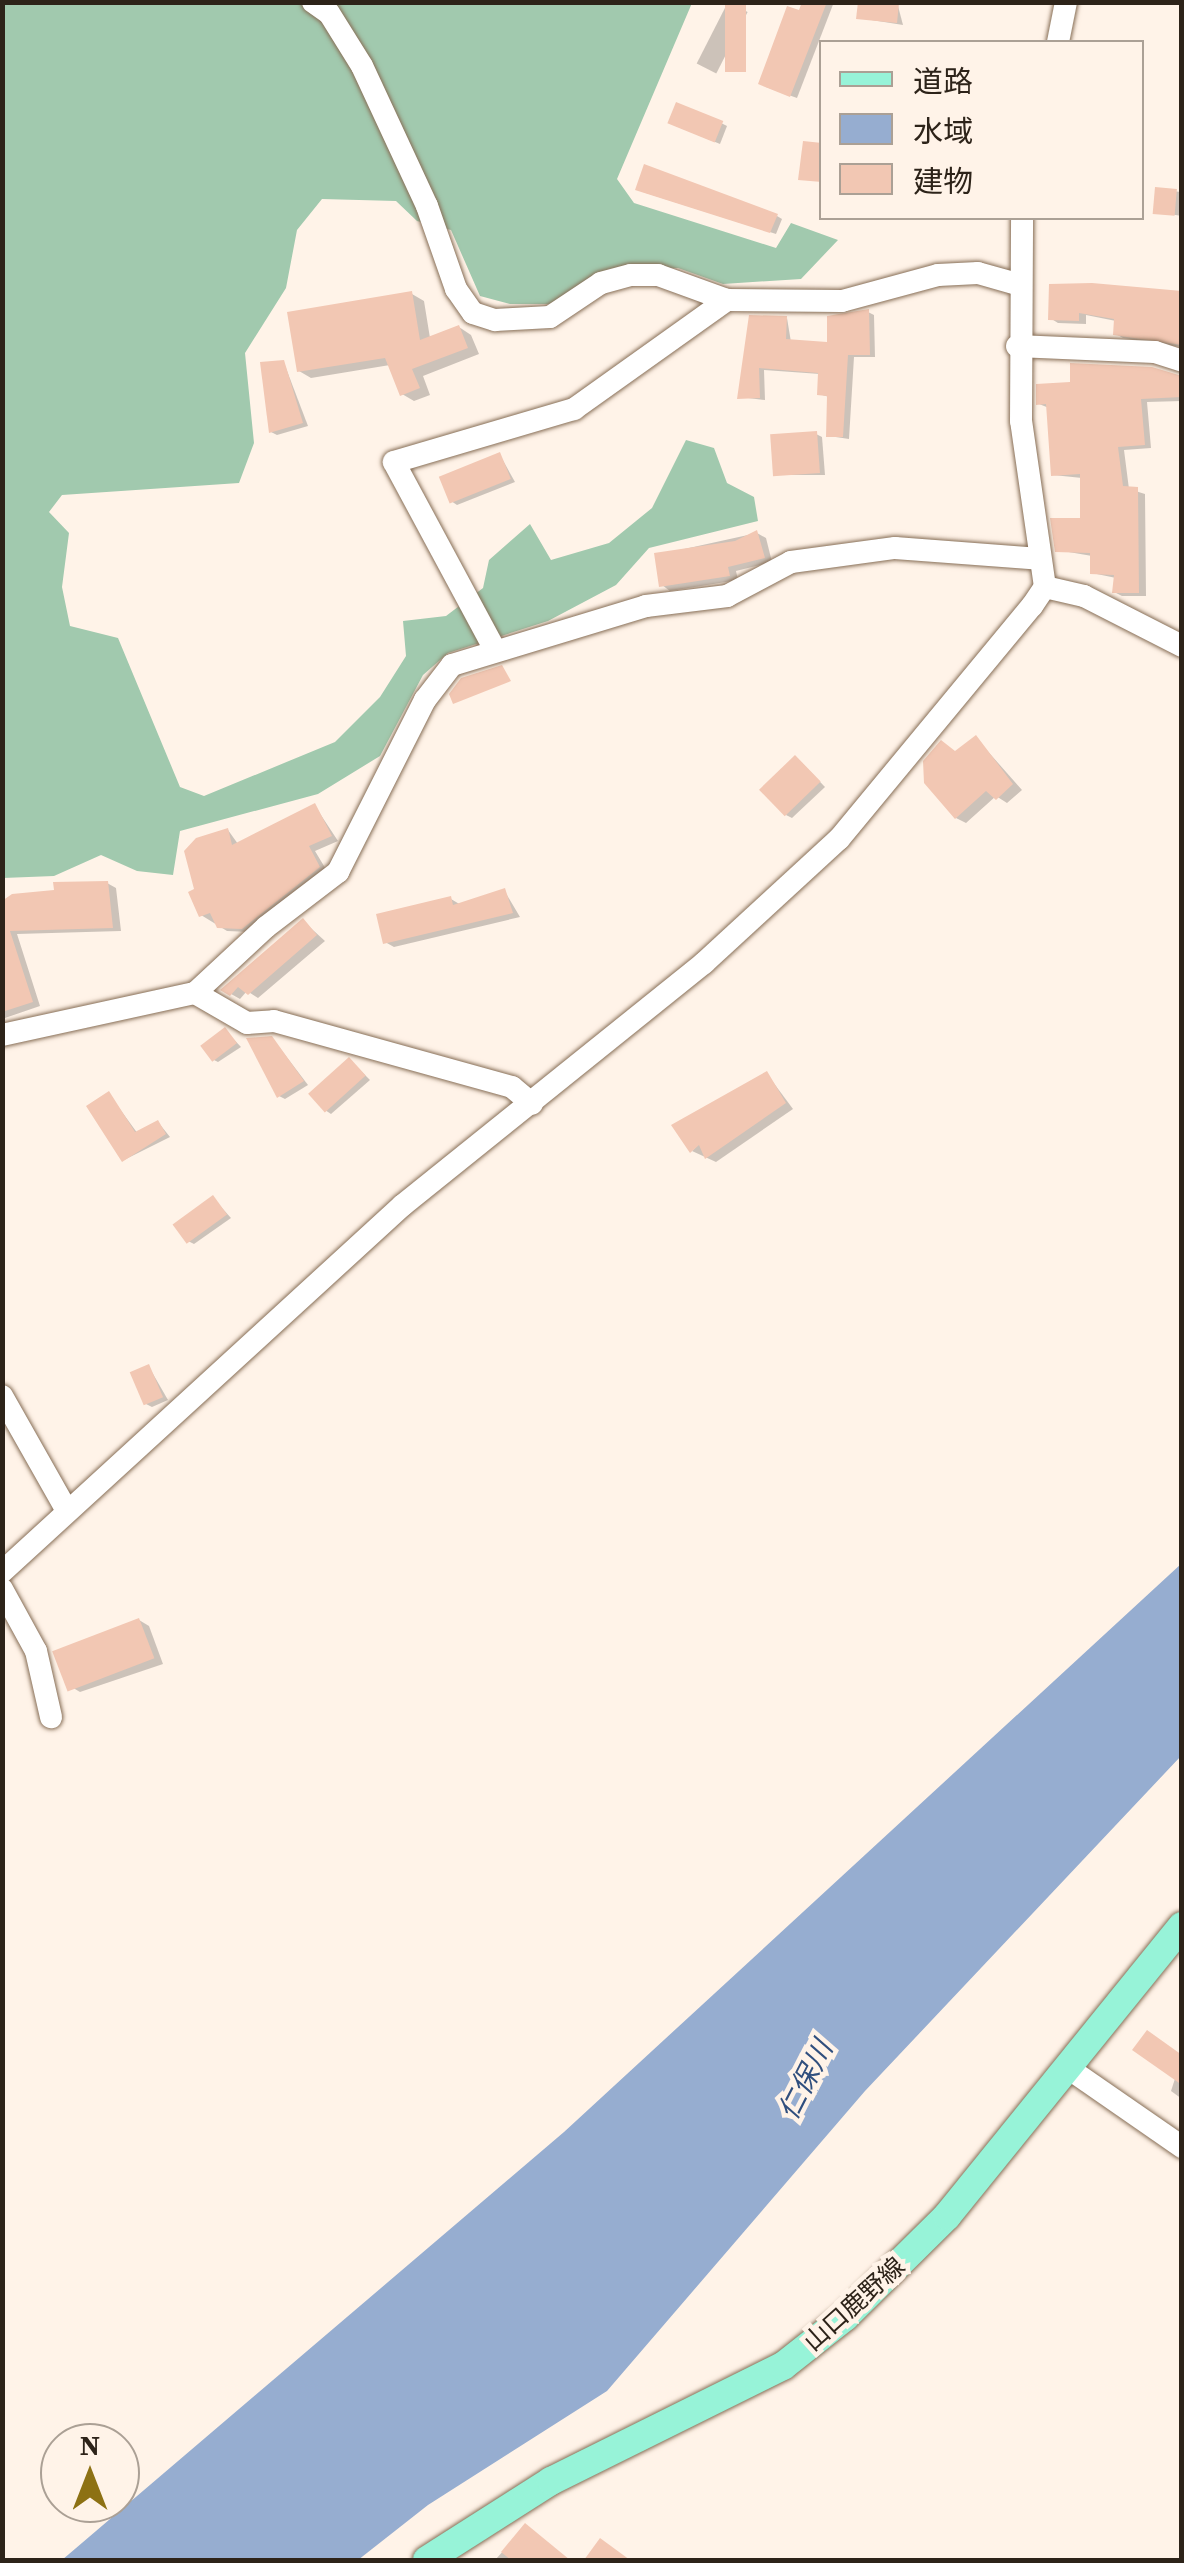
<!DOCTYPE html>
<html>
<head>
<meta charset="utf-8">
<style>
  body { margin:0 }
  #map { position:relative; width:1184px; height:2563px; overflow:hidden; background:#fff3e8; font-family:"Source Serif 4","Noto Sans JP",serif }
  div>[style] { position:absolute }
  [style*='--x'] { left:calc(var(--x)*1px); top:calc(var(--y)*1px); width:calc(var(--w)*1px); rotate:calc(var(--a)*1deg) }
  .forest>* { inset:0; background:#a1c9ae }
  .water>* { inset:0; background:#96add0 }
  .shadow>* { inset:0; background:#0003; transform-origin:0 0 }
  .building>* { inset:0; background:#f2c7b3; transform-origin:0 0 }
  .roads { filter:drop-shadow(0 0 2px #876e56) drop-shadow(0 0 2px #876e56) }
  .minor>* { height:22px; margin:-11px; padding:0 11px; transform-origin:11px; border-radius:11px; background:#fff }
  .major>* { height:28px; margin:-14px; padding:0 14px; transform-origin:14px; border-radius:14px; background:#97f3d8 }
  span { translate:-50% -50%; white-space:nowrap; text-align:center; line-height:1.15; -webkit-text-stroke:9px #fff3e8; paint-order:stroke }
  .street-label { font-size:25px; color:#2d2319 }
  .water-label { font-size:28px; color:#304f7e; font-style:italic }
  .frame { position:absolute; inset:0; border:5px solid #2d2319; pointer-events:none }
  .legend { position:absolute; left:819px; top:40px; width:325px; height:180px; box-sizing:border-box; background:#fff3e8; border:2px solid #aba095; margin:0; padding:12px 18px; list-style:none; font-size:30px; color:#2d2319 }
  .legend li { display:flex; align-items:center; gap:20px; height:50px }
  .legend b { width:50px; border:2px solid #aba095 }
  .north { position:absolute; left:40px; top:2423px; width:100px; height:100px; box-sizing:border-box; background:#fff3e8; border:2px solid #aba095; border-radius:50%; rotate:0deg; font-size:28px; font-weight:700; line-height:40px; text-align:center; color:#2d2319 }
  .north::after { content:''; display:block; margin:auto; width:35px; height:45px; background:#8d7114; clip-path:polygon(50% 0,100% 100%,50% 72%,0 100%) }
</style>
</head>
<body>
<div id="map">
  <div class="forest">
    <div style="clip-path:polygon(2px 3px,692px 3px,617px 179px,634px 203px,776px 248px,791px 223px,838px 240px,801px 279px,723px 284px,678px 268px,617px 270px,549px 304px,510px 304px,480px 296px,451px 230px,417px 221px,396px 201px,322px 199px,297px 230px,286px 288px,245px 353px,254px 443px,239px 483px,62px 495px,49px 512px,69px 533px,62px 587px,70px 626px,118px 638px,180px 787px,204px 796px,335px 742px,380px 697px,406px 656px,403px 621px,446px 616px,483px 588px,489px 560px,530px 524px,551px 560px,609px 543px,652px 508px,686px 440px,714px 448px,727px 483px,754px 497px,758px 521px,649px 548px,616px 585px,548px 621px,448px 653px,423px 675px,380px 756px,318px 794px,180px 831px,173px 875px,137px 871px,101px 855px,54px 876px,3px 878px)"></div>
  </div>
  <div class="water">
    <div style="clip-path:polygon(1181px 1564px,1181px 1756px,865px 2091px,607px 2391px,428px 2505px,358px 2560px,62px 2560px,564px 2132px)"></div>
  </div>
  <div class="shadow">
    <div style="left:728px;top:2px;width:22px;height:69px;rotate:27deg"></div>
    <div style="clip-path:polygon(805px 2px,834px 2px,797px 98px,766px 87px)"></div>
    <div style="clip-path:polygon(898px 6px,903px 25px,859px 18px)"></div>
    <div style="clip-path:polygon(721px 123px,727px 126px,720px 144px,676px 126px)"></div>
    <div style="clip-path:polygon(1157px 190px,1182px 192px,1182px 216px,1156px 212px)"></div>
    <div style="clip-path:polygon(643px 192px,777px 216px,782px 219px,776px 234px)"></div>
    <div style="clip-path:polygon(1052px 287px,1182px 295px,1182px 347px,1123px 338px,1116px 334px,1116px 321px,1086px 315px,1086px 324px,1058px 323px,1050px 318px)"></div>
    <div style="clip-path:polygon(412px 294px,424px 301px,430px 338px,459px 327px,471px 335px,479px 354px,423px 376px,430px 395px,414px 401px,402px 394px,390px 365px,311px 378px,299px 371px)"></div>
    <div style="clip-path:polygon(868px 312px,874px 315px,875px 357px,854px 357px,849px 439px,829px 436px,829px 397px,819px 394px,820px 374px,764px 370px,765px 400px,740px 397px,787px 318px,791px 342px,830px 345px)"></div>
    <div style="clip-path:polygon(284px 363px,308px 426px,277px 435px,271px 432px)"></div>
    <div style="clip-path:polygon(1182px 378px,1182px 401px,1147px 402px,1151px 448px,1124px 450px,1129px 489px,1145px 494px,1146px 596px,1122px 596px,1114px 592px,1116px 578px,1092px 573px,1092px 556px,1057px 550px,1082px 521px,1082px 478px,1053px 475px,1049px 408px,1039px 404px)"></div>
    <div style="clip-path:polygon(816px 434px,822px 437px,825px 475px,776px 475px)"></div>
    <div style="clip-path:polygon(500px 455px,515px 482px,457px 505px,451px 501px)"></div>
    <div style="clip-path:polygon(757px 533px,766px 538px,772px 562px,736px 571px,738px 580px,670px 591px,662px 585px,657px 555px)"></div>
    <div style="clip-path:polygon(976px 738px,1022px 790px,1007px 803px,996px 796px,966px 823px,956px 818px,956px 753px)"></div>
    <div style="clip-path:polygon(801px 762px,825px 787px,792px 818px,786px 815px)"></div>
    <div style="clip-path:polygon(315px 806px,338px 841px,315px 851px,327px 871px,250px 932px,227px 931px,201px 915px,197px 891px,228px 830px,238px 844px)"></div>
    <div style="clip-path:polygon(107px 883px,116px 888px,121px 931px,17px 934px,40px 1006px,2px 1019px,2px 901px)"></div>
    <div style="clip-path:polygon(504px 890px,520px 917px,394px 947px,385px 942px,451px 899px,461px 905px)"></div>
    <div style="clip-path:polygon(303px 921px,325px 941px,258px 998px,247px 991px,240px 999px,224px 990px)"></div>
    <div style="clip-path:polygon(225px 1030px,241px 1047px,218px 1062px,212px 1059px)"></div>
    <div style="clip-path:polygon(273px 1039px,308px 1085px,285px 1099px,279px 1096px)"></div>
    <div style="clip-path:polygon(351px 1061px,370px 1080px,331px 1114px,325px 1110px)"></div>
    <div style="clip-path:polygon(767px 1074px,793px 1109px,716px 1162px,692px 1151px)"></div>
    <div style="clip-path:polygon(109px 1094px,138px 1134px,158px 1122px,170px 1137px,124px 1160px)"></div>
    <div style="clip-path:polygon(213px 1198px,231px 1218px,194px 1244px,188px 1241px)"></div>
    <div style="clip-path:polygon(149px 1367px,168px 1400px,152px 1407px,146px 1404px)"></div>
    <div style="clip-path:polygon(139px 1620px,149px 1626px,163px 1664px,80px 1692px,70px 1686px)"></div>
    <div style="clip-path:polygon(1182px 2057px,1182px 2099px,1171px 2091px)"></div>
    <div style="clip-path:polygon(526px 2526px,532px 2530px,568px 2560px,495px 2560px)"></div>
  </div>
  <div class="building">
    <div style="left:725px;top:2px;width:21px;height:70px"></div>
    <div style="clip-path:polygon(802px 2px,827px 2px,790px 97px,758px 84px,787px 6px,799px 10px)"></div>
    <div style="clip-path:polygon(858px 2px,899px 3px,897px 23px,856px 19px)"></div>
    <div style="left:676px;top:102px;width:51px;height:23px;rotate:22deg"></div>
    <div style="clip-path:polygon(803px 141px,822px 143px,822px 182px,798px 180px)"></div>
    <div style="clip-path:polygon(644px 164px,778px 214px,770px 233px,635px 190px)"></div>
    <div style="left:1155px;top:187px;width:22px;height:27px;rotate:5deg"></div>
    <div style="clip-path:polygon(1092px 283px,1182px 291px,1182px 345px,1113px 335px,1114px 319px,1079px 313px,1079px 321px,1048px 320px,1049px 284px)"></div>
    <div style="clip-path:polygon(412px 291px,420px 340px,459px 325px,468px 348px,412px 369px,420px 388px,400px 396px,385px 358px,297px 372px,287px 312px)"></div>
    <div style="clip-path:polygon(869px 309px,870px 355px,848px 355px,843px 437px,826px 437px,827px 396px,817px 395px,818px 373px,759px 368px,760px 398px,737px 399px,749px 315px,787px 316px,786px 339px,827px 342px,827px 316px)"></div>
    <div style="clip-path:polygon(284px 360px,303px 423px,269px 433px,260px 362px)"></div>
    <div style="clip-path:polygon(1070px 363px,1152px 367px,1182px 376px,1182px 397px,1141px 399px,1145px 445px,1118px 447px,1123px 486px,1138px 487px,1139px 593px,1112px 593px,1114px 575px,1090px 574px,1090px 553px,1055px 552px,1050px 518px,1080px 518px,1080px 474px,1051px 476px,1046px 404px,1036px 405px,1036px 384px,1070px 382px)"></div>
    <div style="left:817px;top:431px;width:42px;height:47px;rotate:86deg"></div>
    <div style="left:500px;top:452px;width:29px;height:66px;rotate:68deg"></div>
    <div style="clip-path:polygon(757px 530px,765px 558px,728px 567px,730px 576px,659px 587px,654px 553px,735px 541px)"></div>
    <div style="clip-path:polygon(502px 665px,511px 681px,453px 704px,449px 694px,461px 678px)"></div>
    <div style="clip-path:polygon(976px 735px,1013px 784px,996px 800px,986px 791px,955px 819px,924px 783px,923px 761px,941px 740px,955px 751px)"></div>
    <div style="left:795px;top:755px;width:37px;height:50px;rotate:46deg"></div>
    <div style="clip-path:polygon(315px 803px,332px 836px,309px 846px,320px 867px,242px 929px,217px 928px,210px 913px,199px 917px,188px 892px,194px 889px,184px 851px,196px 838px,228px 828px,232px 845px)"></div>
    <div style="clip-path:polygon(108px 881px,113px 928px,10px 931px,33px 1002px,2px 1012px,2px 901px,12px 894px,54px 890px,53px 882px)"></div>
    <div style="clip-path:polygon(505px 888px,513px 913px,383px 944px,376px 914px,451px 896px,453px 905px)"></div>
    <div style="clip-path:polygon(303px 918px,317px 935px,248px 995px,238px 987px,230px 996px,220px 990px)"></div>
    <div style="left:225px;top:1027px;width:20px;height:31px;rotate:53deg"></div>
    <div style="clip-path:polygon(272px 1036px,304px 1081px,277px 1098px,246px 1038px)"></div>
    <div style="left:349px;top:1057px;width:25px;height:55px;rotate:48deg"></div>
    <div style="clip-path:polygon(767px 1071px,786px 1103px,705px 1159px,699px 1145px,690px 1153px,671px 1125px)"></div>
    <div style="clip-path:polygon(109px 1091px,135px 1132px,158px 1120px,166px 1134px,122px 1162px,86px 1106px)"></div>
    <div style="left:213px;top:1195px;width:24px;height:50px;rotate:54deg"></div>
    <div style="left:149px;top:1364px;width:36px;height:21px;rotate:67deg"></div>
    <div style="left:139px;top:1618px;width:43px;height:93px;rotate:69deg"></div>
    <div style="clip-path:polygon(1147px 2030px,1182px 2055px,1182px 2085px,1132px 2050px)"></div>
    <div style="clip-path:polygon(525px 2523px,570px 2560px,511px 2560px,501px 2552px)"></div>
    <div style="clip-path:polygon(600px 2538px,630px 2560px,584px 2560px)"></div>
  </div>
  <div class="roads">
    <div class="minor">
      <div style="--x:313;--y:2;--w:19;--a:35"></div>
      <div style="--x:329;--y:13;--w:62;--a:58.1"></div>
      <div style="--x:362;--y:66;--w:154;--a:65.1"></div>
      <div style="--x:427;--y:206;--w:88;--a:70.7"></div>
      <div style="--x:456;--y:289;--w:29;--a:55"></div>
      <div style="--x:473;--y:313;--w:23;--a:18"></div>
      <div style="--x:495;--y:320;--w:55;--a:-3.1"></div>
      <div style="--x:550;--y:317;--w:61;--a:-33.7"></div>
      <div style="--x:601;--y:283;--w:31;--a:-15"></div>
      <div style="--x:631;--y:275;--w:27;--a:0"></div>
      <div style="--x:658;--y:275;--w:73;--a:19.9"></div>
      <div style="--x:1058;--y:42;--w:41;--a:-78.7"></div>
      <div style="--x:1017;--y:346;--w:138;--a:2.5"></div>
      <div style="--x:1155;--y:352;--w:28;--a:18"></div>
      <div style="--x:1045;--y:587;--w:40;--a:13"></div>
      <div style="--x:1084;--y:596;--w:110;--a:27"></div>
      <div style="--x:494;--y:648;--w:211;--a:-118.3"></div>
      <div style="--x:394;--y:462;--w:188;--a:-16.4"></div>
      <div style="--x:574;--y:409;--w:188;--a:-35.5"></div>
      <div style="--x:727;--y:300;--w:115;--a:0.5"></div>
      <div style="--x:842;--y:301;--w:99;--a:-15.2"></div>
      <div style="--x:938;--y:275;--w:40;--a:-2.9"></div>
      <div style="--x:978;--y:273;--w:41;--a:15.8"></div>
      <div style="--x:195;--y:993;--w:60;--a:30"></div>
      <div style="--x:247;--y:1023;--w:27;--a:-4"></div>
      <div style="--x:274;--y:1021;--w:247;--a:15.5"></div>
      <div style="--x:512;--y:1087;--w:26;--a:40"></div>
      <div style="--x:2;--y:1035;--w:198;--a:-12.3"></div>
      <div style="--x:195;--y:993;--w:97;--a:-42.9"></div>
      <div style="--x:266;--y:927;--w:91;--a:-37.4"></div>
      <div style="--x:338;--y:872;--w:193;--a:-63.2"></div>
      <div style="--x:425;--y:700;--w:44;--a:-52.4"></div>
      <div style="--x:452;--y:665;--w:203;--a:-16.9"></div>
      <div style="--x:646;--y:606;--w:82;--a:-7"></div>
      <div style="--x:727;--y:596;--w:72;--a:-28"></div>
      <div style="--x:791;--y:562;--w:105;--a:-7.7"></div>
      <div style="--x:895;--y:548;--w:145;--a:4.3"></div>
      <div style="--x:2;--y:1396;--w:130;--a:60.5"></div>
      <div style="--x:2;--y:1572;--w:544;--a:-42.47"></div>
      <div style="--x:403;--y:1205;--w:386;--a:-38.8"></div>
      <div style="--x:704;--y:963;--w:183;--a:-42.6"></div>
      <div style="--x:839;--y:839;--w:303;--a:-50.4"></div>
      <div style="--x:1032;--y:606;--w:23;--a:-56"></div>
      <div style="--x:1045;--y:587;--w:168;--a:-98.2"></div>
      <div style="--x:1021;--y:421;--w:203;--a:-89.7"></div>
      <div style="--x:2;--y:1589;--w:71;--a:61.3"></div>
      <div style="--x:36;--y:1651;--w:68;--a:77.2"></div>
      <div style="--x:1068;--y:2068;--w:139;--a:34.7"></div>
    </div>
    <div class="major">
      <div style="--x:427;--y:2560;--w:147;--a:-32.5"></div>
      <div style="--x:551;--y:2481;--w:259;--a:-26.4"></div>
      <div style="--x:783;--y:2366;--w:79;--a:-38.3"></div>
      <div style="--x:845;--y:2317;--w:144;--a:-44.7"></div>
      <div style="--x:947;--y:2216;--w:373;--a:-51"></div>
    </div>
  </div>
  <div class="street-label">
    <span style="left:854px;top:2304px;rotate:-42deg">山口鹿野線</span>
  </div>
  <div class="water-label">
    <span style="left:805px;top:2080px;rotate:-63deg">仁保川</span>
  </div>
  <div class="frame"></div>
  <ul class="legend">
  <li><b style="height:12px;background:#97f3d8"></b>道路</li>
  <li><b style="height:28px;background:#96add0"></b>水域</li>
  <li><b style="height:28px;background:#f2c7b3"></b>建物</li>
  </ul>
  <div class="north">N</div>
</div>
</body>
</html>
